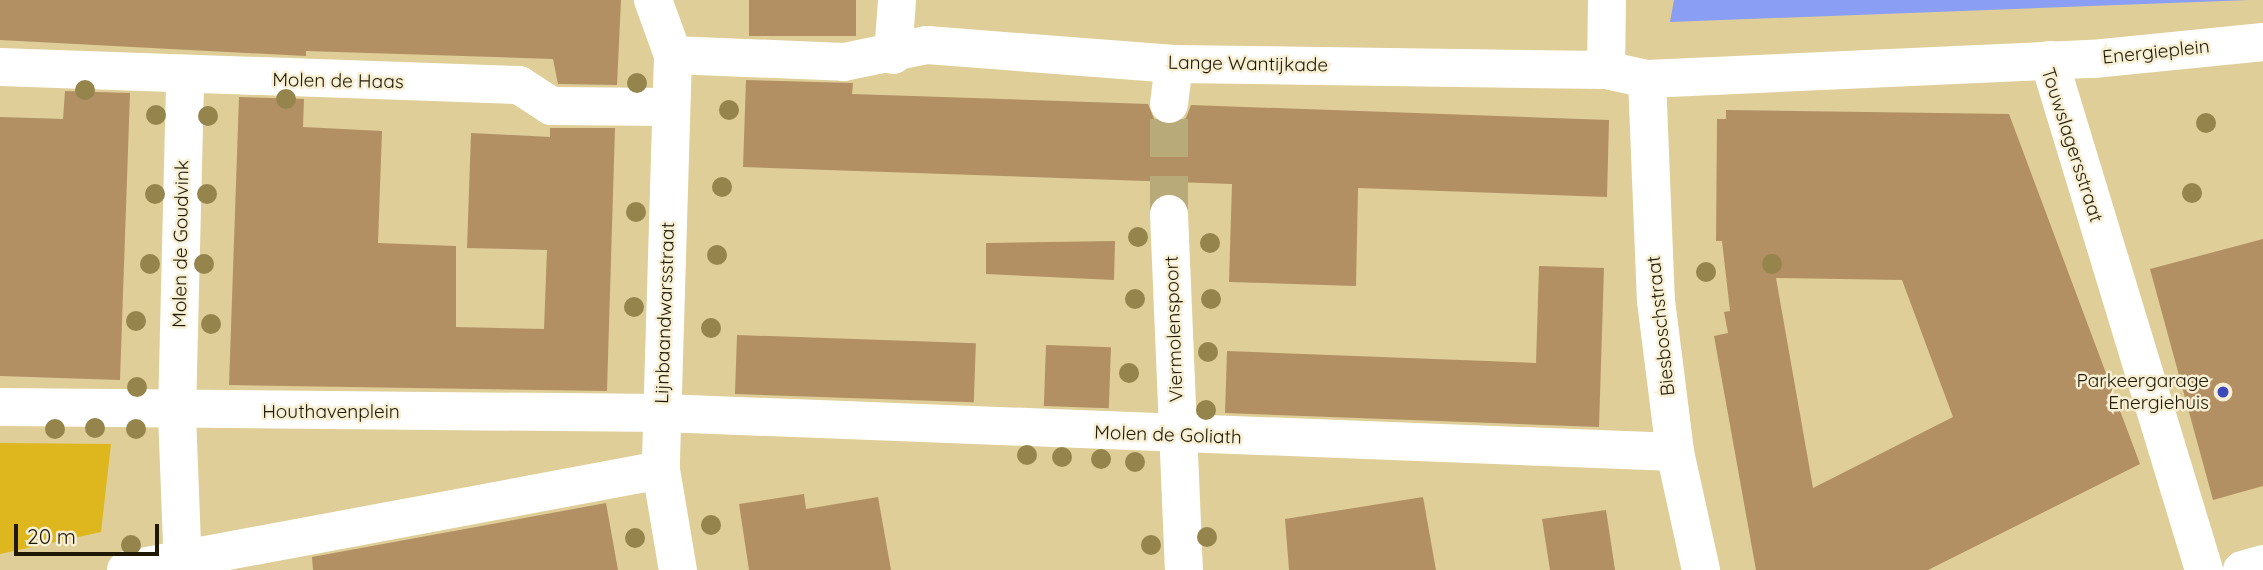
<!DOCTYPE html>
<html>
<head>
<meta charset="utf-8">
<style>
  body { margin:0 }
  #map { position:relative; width:2263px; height:570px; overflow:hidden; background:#dfce98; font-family:Quicksand,sans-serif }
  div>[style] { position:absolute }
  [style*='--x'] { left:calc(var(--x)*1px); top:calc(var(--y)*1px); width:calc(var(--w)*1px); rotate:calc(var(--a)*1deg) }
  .green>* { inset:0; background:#deb71e }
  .water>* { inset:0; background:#8a9ff4 }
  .building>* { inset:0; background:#b29064; transform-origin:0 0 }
  .minor-tunnel>* { height:38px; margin-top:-19px; transform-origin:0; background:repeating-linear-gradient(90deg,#b9aa7a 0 38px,transparent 0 57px) }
  .minor>* { height:38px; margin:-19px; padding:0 19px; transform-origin:19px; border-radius:19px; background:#fff }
  .trees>* { width:20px; height:20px; margin:-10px; border-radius:50%; background:#95854d }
  .dots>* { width:19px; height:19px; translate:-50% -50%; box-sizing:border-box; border:4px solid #f7efd4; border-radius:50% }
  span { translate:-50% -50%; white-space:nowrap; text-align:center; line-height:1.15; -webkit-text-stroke:5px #f7efd4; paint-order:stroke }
  .street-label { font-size:19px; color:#1f1804 }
  .poi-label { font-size:19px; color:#1f1804 }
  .right { translate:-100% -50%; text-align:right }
  .scale { position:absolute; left:14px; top:524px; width:145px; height:32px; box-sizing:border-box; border:4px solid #1f1804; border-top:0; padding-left:9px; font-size:21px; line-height:24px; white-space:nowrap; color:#1f1804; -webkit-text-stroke:5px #f7efd4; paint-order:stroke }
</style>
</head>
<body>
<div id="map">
  <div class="green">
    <div style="clip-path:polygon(0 443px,111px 444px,101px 532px,0 554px)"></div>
  </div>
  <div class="water">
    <div style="clip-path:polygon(1674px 0,2249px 0,1670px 22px)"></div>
  </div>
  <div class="building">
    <div style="clip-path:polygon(0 0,621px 0,617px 85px,558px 84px,553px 59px,306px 51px,306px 56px,0 40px)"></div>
    <div style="left:749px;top:0;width:107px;height:36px"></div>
    <div style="clip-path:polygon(746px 80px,853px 83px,852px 94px,1148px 104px,1155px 121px,1167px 126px,1186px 118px,1191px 105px,1609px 120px,1607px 197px,1358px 188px,1356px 286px,1229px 282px,1232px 184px,743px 167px)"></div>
    <div style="clip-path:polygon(65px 91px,130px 93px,120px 380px,0 376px,0 117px,63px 119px)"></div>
    <div style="clip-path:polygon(239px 97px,304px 99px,303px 127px,382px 131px,378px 243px,456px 246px,456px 327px,544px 329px,547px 250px,467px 248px,471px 133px,550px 137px,550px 128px,615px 128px,607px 391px,229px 385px)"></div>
    <div style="clip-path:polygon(evenodd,1726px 110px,2009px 114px,2140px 464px,1928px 570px,1756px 570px,1714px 336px,1728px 333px,1724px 312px,1730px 311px,1722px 241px,1716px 241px,1717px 119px,1726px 119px,1726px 110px,1776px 278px,1902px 280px,1953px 417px,1813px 488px,1776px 278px)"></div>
    <div style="clip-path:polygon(2263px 239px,2263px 486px,2213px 500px,2150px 269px)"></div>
    <div style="clip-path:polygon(1115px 241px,1114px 280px,986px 274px,986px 243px)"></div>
    <div style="clip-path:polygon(1539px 266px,1604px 268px,1599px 427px,1225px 413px,1227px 351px,1536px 363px)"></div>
    <div style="left:737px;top:335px;width:239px;height:59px;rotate:2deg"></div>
    <div style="left:1046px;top:345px;width:65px;height:61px;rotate:2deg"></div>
    <div style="clip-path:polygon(804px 494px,806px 509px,878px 497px,891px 570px,749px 570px,739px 504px)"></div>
    <div style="clip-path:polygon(1423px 497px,1436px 570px,1289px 570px,1285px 519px)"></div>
    <div style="clip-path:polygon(606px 503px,618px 570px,313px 570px,312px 557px)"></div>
    <div style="clip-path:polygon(1606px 510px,1615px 570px,1550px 570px,1542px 519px)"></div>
  </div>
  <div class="minor-tunnel">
    <div style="--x:1169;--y:214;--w:110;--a:-90"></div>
  </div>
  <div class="minor">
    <div style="--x:653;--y:0;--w:59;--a:70"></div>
    <div style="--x:673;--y:55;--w:415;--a:91.7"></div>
    <div style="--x:661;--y:470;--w:101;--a:80.4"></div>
    <div style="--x:673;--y:55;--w:171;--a:2.3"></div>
    <div style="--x:844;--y:62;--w:85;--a:-11.6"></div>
    <div style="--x:927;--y:45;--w:248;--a:4.4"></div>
    <div style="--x:1174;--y:64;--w:432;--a:0.8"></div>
    <div style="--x:1606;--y:70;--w:42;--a:12.4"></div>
    <div style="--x:1647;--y:79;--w:446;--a:-2.6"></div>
    <div style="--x:2093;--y:59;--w:171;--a:-5.7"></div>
    <div style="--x:893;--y:55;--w:55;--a:-85.8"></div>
    <div style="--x:2049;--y:60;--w:533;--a:73.09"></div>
    <div style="--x:0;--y:67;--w:519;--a:1.99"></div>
    <div style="--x:519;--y:85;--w:38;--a:33"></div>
    <div style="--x:551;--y:106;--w:120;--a:0.5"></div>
    <div style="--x:1606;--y:70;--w:70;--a:-89.2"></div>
    <div style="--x:1647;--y:79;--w:222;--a:87.7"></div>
    <div style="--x:1656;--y:301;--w:152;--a:82.8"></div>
    <div style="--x:1675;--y:452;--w:121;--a:77.6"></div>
    <div style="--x:1169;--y:104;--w:40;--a:-82.9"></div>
    <div style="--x:1169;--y:214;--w:356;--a:87.6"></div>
    <div style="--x:0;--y:407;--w:662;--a:0.52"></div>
    <div style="--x:662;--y:413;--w:1014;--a:2.2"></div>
    <div style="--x:126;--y:570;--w:544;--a:-10.59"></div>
    <div style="--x:183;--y:570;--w:158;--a:-92.2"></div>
    <div style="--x:177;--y:412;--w:335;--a:-88.6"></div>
    <div style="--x:2242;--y:570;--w:22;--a:-16"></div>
  </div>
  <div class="trees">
    <div style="left:637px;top:83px"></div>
    <div style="left:85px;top:90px"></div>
    <div style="left:286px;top:99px"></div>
    <div style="left:729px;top:110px"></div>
    <div style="left:156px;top:115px"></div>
    <div style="left:208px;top:116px"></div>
    <div style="left:2206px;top:123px"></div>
    <div style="left:722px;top:187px"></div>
    <div style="left:2192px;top:193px"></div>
    <div style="left:155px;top:194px"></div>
    <div style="left:207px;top:194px"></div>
    <div style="left:636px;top:212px"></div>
    <div style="left:1138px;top:237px"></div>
    <div style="left:1210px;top:243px"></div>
    <div style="left:717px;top:255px"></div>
    <div style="left:150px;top:264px"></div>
    <div style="left:204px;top:264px"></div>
    <div style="left:1772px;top:264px"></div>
    <div style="left:1706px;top:272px"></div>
    <div style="left:1135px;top:299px"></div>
    <div style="left:1211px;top:299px"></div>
    <div style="left:634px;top:307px"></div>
    <div style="left:136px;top:321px"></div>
    <div style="left:211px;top:324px"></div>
    <div style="left:711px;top:328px"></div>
    <div style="left:1208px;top:352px"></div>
    <div style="left:1129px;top:373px"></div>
    <div style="left:137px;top:387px"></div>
    <div style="left:1206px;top:410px"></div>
    <div style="left:95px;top:428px"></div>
    <div style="left:55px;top:429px"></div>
    <div style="left:136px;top:429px"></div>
    <div style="left:1027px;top:455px"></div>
    <div style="left:1062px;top:457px"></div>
    <div style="left:1101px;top:459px"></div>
    <div style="left:1135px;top:462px"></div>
    <div style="left:711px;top:525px"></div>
    <div style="left:1207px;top:537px"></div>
    <div style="left:635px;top:538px"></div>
    <div style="left:131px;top:545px"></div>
    <div style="left:1151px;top:545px"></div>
  </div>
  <div class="dots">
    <div style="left:2223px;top:392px;background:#3c48bb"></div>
  </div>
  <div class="street-label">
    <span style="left:2156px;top:52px;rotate:-6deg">Energieplein</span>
    <span style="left:1248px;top:64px;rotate:1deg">Lange Wantijkade</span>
    <span style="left:338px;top:81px;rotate:1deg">Molen de Haas</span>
    <span style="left:2072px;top:145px;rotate:72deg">Touwslagersstraat</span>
    <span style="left:181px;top:244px;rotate:-89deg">Molen de Goudvink</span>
    <span style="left:665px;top:313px;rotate:-88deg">Lijnbaandwarsstraat</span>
    <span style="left:1661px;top:326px;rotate:-96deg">Biesboschstraat</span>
    <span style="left:1174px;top:329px;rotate:-92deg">Viermolenspoort</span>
    <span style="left:331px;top:412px">Houthavenplein</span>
    <span style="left:1168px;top:435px;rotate:2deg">Molen de Goliath</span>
  </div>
  <div class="poi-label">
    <span class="right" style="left:2209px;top:392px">Parkeergarage<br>Energiehuis</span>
  </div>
  <div class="scale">20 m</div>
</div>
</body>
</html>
